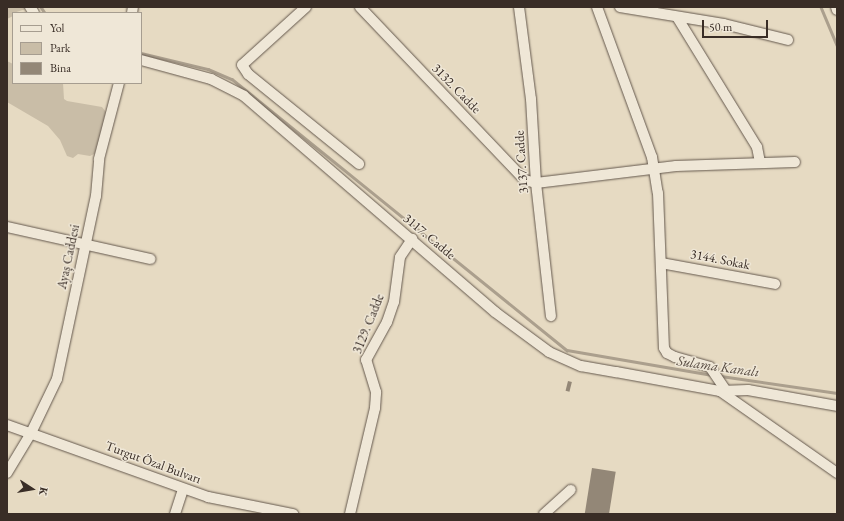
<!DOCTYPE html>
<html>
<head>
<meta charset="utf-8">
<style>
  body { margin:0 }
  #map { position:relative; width:844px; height:521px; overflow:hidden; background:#e6dac2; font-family:"EB Garamond",serif }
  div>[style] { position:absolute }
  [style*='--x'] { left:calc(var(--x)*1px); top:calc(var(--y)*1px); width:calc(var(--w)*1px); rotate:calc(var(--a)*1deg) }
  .green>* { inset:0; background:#c9bda7 }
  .stream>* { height:2.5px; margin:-1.25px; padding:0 1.25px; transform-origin:1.25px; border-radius:1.25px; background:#ab9f8d }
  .building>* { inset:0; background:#938777; transform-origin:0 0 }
  .roads { filter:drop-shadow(0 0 1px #64584d) drop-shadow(0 0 1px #64584d) }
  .minor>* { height:10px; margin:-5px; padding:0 5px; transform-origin:5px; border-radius:5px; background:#efe7d7 }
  span { translate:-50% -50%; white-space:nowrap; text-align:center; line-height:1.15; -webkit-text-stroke:3px #efe7d7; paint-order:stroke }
  .street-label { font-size:13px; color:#392d26 }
  .water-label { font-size:14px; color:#564a40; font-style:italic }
  .frame { position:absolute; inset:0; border:8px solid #392d26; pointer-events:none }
  .legend { position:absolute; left:12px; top:12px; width:130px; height:72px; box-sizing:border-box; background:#efe7d7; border:1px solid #a69d90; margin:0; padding:5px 7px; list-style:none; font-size:12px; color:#392d26 }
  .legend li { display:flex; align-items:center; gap:8px; height:20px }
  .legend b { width:20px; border:1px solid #a69d90 }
  .north { position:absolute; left:12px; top:469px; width:40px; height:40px; -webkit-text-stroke:3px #efe7d7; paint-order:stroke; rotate:102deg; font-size:11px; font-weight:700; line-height:16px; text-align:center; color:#392d26 }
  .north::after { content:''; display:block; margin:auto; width:14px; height:18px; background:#392d26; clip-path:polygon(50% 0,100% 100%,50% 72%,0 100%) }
  .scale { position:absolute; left:702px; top:20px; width:66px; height:18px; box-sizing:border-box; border:2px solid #392d26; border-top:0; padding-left:5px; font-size:12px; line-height:14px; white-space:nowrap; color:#392d26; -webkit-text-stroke:3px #efe7d7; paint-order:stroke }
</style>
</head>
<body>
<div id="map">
  <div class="green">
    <div style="clip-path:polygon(7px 7px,25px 7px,26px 9px,13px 13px,13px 16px,7px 19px)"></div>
    <div style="clip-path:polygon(7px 61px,13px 64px,13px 83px,63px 83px,64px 99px,67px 101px,102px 107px,106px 112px,96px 153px,90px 156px,78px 154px,73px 158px,67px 156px,60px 140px,48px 126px,7px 102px)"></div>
  </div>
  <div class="stream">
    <div style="--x:41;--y:7;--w:7;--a:56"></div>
    <div style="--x:821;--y:7;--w:41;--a:67.2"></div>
    <div style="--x:141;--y:53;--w:69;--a:13.4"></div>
    <div style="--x:208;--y:69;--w:26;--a:23"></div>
    <div style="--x:232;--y:79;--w:431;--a:39"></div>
    <div style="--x:567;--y:350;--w:147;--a:9.8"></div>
    <div style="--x:721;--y:376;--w:117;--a:8.3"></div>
  </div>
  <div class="building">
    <div style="left:568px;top:381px;width:4px;height:10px;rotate:14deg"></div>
    <div style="left:592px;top:468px;width:24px;height:47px;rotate:9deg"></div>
  </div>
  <div class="roads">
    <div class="minor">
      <div style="--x:30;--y:7;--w:7;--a:56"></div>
      <div style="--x:306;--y:7;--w:86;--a:137.8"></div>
      <div style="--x:242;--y:65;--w:11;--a:56"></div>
      <div style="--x:248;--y:74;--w:143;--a:39"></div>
      <div style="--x:360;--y:7;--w:239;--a:46.4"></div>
      <div style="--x:525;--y:180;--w:11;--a:15"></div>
      <div style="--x:536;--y:183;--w:141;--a:-6.9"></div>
      <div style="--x:676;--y:166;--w:119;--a:-1.9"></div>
      <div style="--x:519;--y:7;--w:93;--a:82.6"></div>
      <div style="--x:531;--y:99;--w:84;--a:86.6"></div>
      <div style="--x:536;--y:183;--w:134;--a:83.6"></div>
      <div style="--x:597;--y:7;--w:160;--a:69.9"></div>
      <div style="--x:652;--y:157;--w:36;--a:81"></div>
      <div style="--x:658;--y:193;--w:155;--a:87.8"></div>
      <div style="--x:664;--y:348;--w:6;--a:59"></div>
      <div style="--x:667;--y:353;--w:9;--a:27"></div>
      <div style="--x:675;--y:357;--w:36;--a:16"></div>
      <div style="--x:710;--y:367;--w:29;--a:56"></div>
      <div style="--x:620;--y:7;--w:105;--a:9.3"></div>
      <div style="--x:724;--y:24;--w:66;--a:14"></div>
      <div style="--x:836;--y:7;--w:3;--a:72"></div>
      <div style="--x:132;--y:13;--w:6;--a:-81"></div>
      <div style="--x:677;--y:17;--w:153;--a:58.4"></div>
      <div style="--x:757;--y:147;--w:15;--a:79"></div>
      <div style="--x:141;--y:60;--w:73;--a:15.2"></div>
      <div style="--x:211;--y:79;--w:37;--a:27"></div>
      <div style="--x:244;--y:96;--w:331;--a:40.7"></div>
      <div style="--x:495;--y:312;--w:67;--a:36.5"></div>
      <div style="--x:549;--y:352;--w:35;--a:24"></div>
      <div style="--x:581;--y:366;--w:36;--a:10"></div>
      <div style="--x:616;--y:372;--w:106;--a:10.4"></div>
      <div style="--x:720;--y:391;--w:28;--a:-2"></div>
      <div style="--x:748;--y:390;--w:90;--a:10.2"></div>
      <div style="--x:7;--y:227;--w:147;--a:12.6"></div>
      <div style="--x:661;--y:263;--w:116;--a:10.4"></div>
      <div style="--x:720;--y:391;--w:143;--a:35"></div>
      <div style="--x:7;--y:425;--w:214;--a:19.7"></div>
      <div style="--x:208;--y:497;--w:87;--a:11.3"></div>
      <div style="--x:7;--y:473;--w:47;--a:-59"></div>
      <div style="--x:31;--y:433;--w:60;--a:-64.3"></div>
      <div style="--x:57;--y:379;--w:187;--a:-78"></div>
      <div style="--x:96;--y:196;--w:37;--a:-85"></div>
      <div style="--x:99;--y:159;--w:79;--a:-75.3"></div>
      <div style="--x:175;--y:514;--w:26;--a:-72"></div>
      <div style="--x:350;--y:514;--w:109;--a:-76.7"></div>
      <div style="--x:375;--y:408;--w:16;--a:-86"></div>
      <div style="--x:376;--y:392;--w:34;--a:-107"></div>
      <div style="--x:366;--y:360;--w:43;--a:-61.1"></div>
      <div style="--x:387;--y:322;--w:21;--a:-71"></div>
      <div style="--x:394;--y:302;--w:45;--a:-82.4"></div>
      <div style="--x:400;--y:257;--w:22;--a:-56"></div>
      <div style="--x:544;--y:514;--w:36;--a:-42"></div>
    </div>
  </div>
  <div class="street-label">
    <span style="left:456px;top:89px;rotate:46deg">3132. Cadde</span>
    <span style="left:522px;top:162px;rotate:-94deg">3137. Cadde</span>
    <span style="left:429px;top:237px;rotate:40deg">3117. Cadde</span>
    <span style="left:69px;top:257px;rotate:-78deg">Ayaş Caddesi</span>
    <span style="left:720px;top:260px;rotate:11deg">3144. Sokak</span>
    <span style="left:369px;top:324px;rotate:-68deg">3129. Cadde</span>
    <span style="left:153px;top:463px;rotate:20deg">Turgut Özal Bulvarı</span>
  </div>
  <div class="water-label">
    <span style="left:718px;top:366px;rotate:8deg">Sulama Kanalı</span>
  </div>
  <div class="frame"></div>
  <ul class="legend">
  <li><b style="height:5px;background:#efe7d7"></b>Yol</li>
  <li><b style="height:11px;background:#c9bda7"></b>Park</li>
  <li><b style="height:11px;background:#938777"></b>Bina</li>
  </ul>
  <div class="north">K</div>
  <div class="scale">50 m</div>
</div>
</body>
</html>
